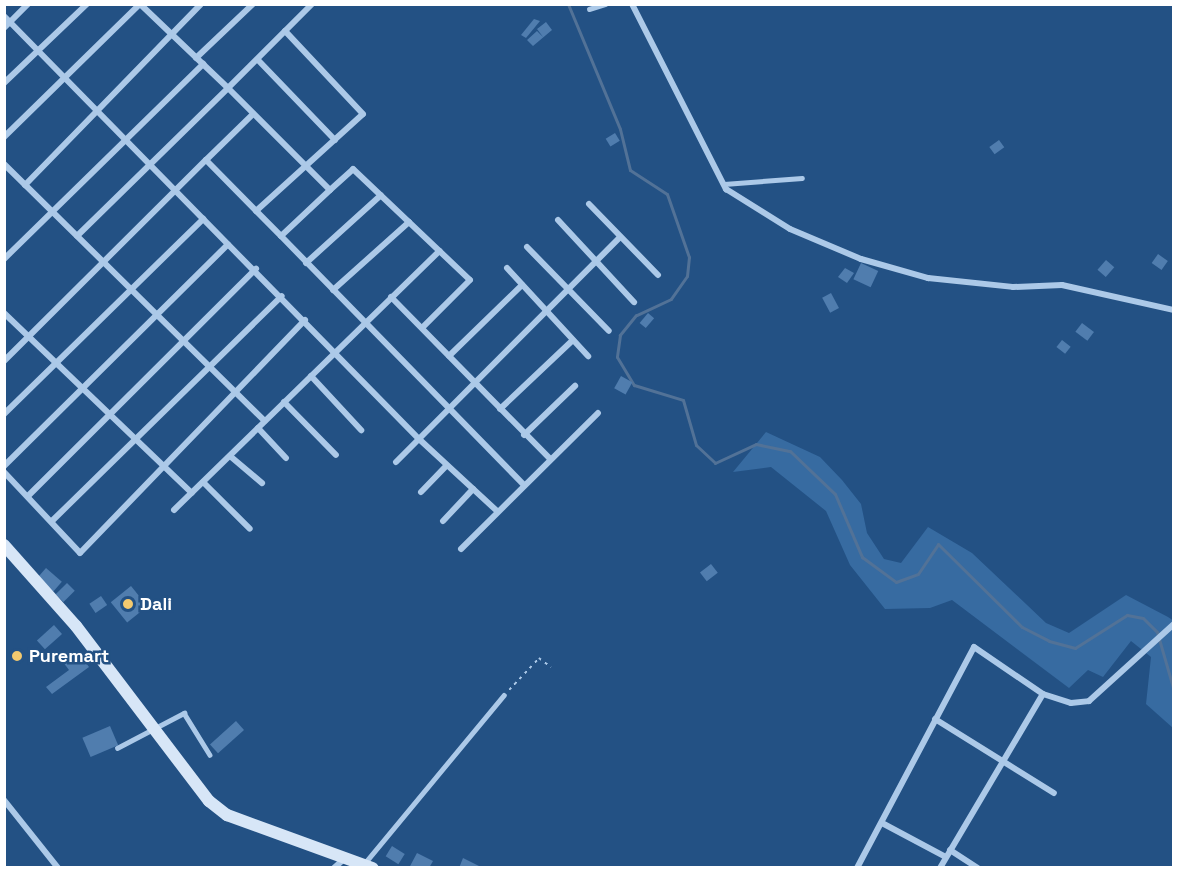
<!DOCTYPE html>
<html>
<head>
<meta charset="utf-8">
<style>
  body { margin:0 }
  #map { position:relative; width:1178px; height:872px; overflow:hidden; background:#235184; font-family:"Space Grotesk",sans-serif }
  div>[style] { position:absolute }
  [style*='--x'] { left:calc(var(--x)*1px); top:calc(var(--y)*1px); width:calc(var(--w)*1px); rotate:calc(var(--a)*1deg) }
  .green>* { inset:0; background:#376ba1 }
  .stream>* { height:3px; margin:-1.5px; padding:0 1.5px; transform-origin:1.5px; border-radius:1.5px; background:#527297 }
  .building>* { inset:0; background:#507dae; transform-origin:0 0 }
  .path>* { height:1.5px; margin-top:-0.75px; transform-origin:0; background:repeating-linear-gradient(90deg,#acc9e8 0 3px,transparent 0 7.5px) }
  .lane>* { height:4.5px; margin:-2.25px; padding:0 2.25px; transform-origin:2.25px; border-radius:2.25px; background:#acc9e8 }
  .street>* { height:6px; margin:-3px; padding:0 3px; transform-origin:3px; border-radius:3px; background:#acc9e8 }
  .secondary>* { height:12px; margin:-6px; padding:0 6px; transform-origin:6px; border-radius:6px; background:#d7e6f7 }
  .dots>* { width:16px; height:16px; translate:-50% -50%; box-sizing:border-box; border:3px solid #235184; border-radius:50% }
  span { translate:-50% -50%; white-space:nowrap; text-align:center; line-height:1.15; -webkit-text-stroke:5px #235184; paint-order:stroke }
  .poi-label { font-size:18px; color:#fff; font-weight:700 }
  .left { translate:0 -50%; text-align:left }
  .frame { position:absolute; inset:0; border:6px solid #fff; pointer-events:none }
</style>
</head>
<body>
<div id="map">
  <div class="green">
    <div style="clip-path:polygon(766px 432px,820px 457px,842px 480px,861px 504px,867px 533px,884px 559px,901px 563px,928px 527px,972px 553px,1046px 623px,1069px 633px,1126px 595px,1168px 617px,1174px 621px,1173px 728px,1146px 704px,1151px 657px,1131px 641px,1103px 677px,1088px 670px,1069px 688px,952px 600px,930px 608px,885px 609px,850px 565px,826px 511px,771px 467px,733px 472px)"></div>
  </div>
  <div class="stream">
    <div style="--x:568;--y:4;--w:135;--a:67.4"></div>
    <div style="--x:620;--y:129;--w:42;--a:76.3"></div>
    <div style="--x:630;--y:170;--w:44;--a:33"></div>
    <div style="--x:667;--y:194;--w:67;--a:70.8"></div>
    <div style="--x:689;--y:257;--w:19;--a:96"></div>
    <div style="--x:687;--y:276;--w:28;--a:125"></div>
    <div style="--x:671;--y:299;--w:38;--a:155"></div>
    <div style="--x:636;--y:315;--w:26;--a:129"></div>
    <div style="--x:620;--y:335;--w:22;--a:98"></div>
    <div style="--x:617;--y:357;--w:33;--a:59"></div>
    <div style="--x:634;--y:385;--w:51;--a:17"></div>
    <div style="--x:683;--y:400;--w:47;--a:73.9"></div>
    <div style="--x:696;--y:445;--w:26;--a:43"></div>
    <div style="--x:715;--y:463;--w:45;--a:-24.9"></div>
    <div style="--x:756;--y:444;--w:35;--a:12"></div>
    <div style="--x:790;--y:451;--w:62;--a:43.7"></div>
    <div style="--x:835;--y:494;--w:69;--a:66.8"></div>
    <div style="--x:862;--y:557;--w:42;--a:36.3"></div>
    <div style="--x:896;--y:582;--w:23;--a:-20"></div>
    <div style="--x:918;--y:574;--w:36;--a:-56"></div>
    <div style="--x:938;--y:544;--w:118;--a:44.7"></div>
    <div style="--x:1022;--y:627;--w:30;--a:27"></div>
    <div style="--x:1049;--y:641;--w:27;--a:15"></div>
    <div style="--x:1075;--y:648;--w:62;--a:-32.4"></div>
    <div style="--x:1127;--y:615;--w:16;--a:11"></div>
    <div style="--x:1143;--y:618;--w:20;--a:45"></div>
    <div style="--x:1157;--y:632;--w:61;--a:73.9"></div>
  </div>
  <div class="building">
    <div style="clip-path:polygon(534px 19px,540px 21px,526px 38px,521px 35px)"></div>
    <div style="clip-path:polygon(546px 22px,552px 30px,533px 46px,527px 40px,537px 31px,543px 37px,537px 29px)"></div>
    <div style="left:615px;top:133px;width:9px;height:11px;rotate:58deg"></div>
    <div style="left:999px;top:140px;width:9px;height:12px;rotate:54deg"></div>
    <div style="left:1158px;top:254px;width:12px;height:11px;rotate:35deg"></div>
    <div style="left:1106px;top:260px;width:11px;height:13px;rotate:41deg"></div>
    <div style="left:861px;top:263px;width:19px;height:18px;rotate:25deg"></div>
    <div style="clip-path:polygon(845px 268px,854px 273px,847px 283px,838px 277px)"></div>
    <div style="left:831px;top:293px;width:17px;height:10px;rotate:62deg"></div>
    <div style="left:648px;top:313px;width:8px;height:13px;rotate:40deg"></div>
    <div style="left:1082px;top:323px;width:15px;height:11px;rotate:37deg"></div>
    <div style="left:1062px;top:340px;width:11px;height:9px;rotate:38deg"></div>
    <div style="left:621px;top:376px;width:13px;height:14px;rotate:29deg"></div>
    <div style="left:711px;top:564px;width:11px;height:14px;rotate:52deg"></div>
    <div style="left:46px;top:568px;width:21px;height:13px;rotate:41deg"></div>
    <div style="left:67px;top:583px;width:11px;height:16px;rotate:45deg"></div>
    <div style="left:131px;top:586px;width:26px;height:26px;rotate:51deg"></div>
    <div style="left:101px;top:596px;width:11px;height:14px;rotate:56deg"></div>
    <div style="left:54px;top:625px;width:12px;height:23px;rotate:48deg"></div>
    <div style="clip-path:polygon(78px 652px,89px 667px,52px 694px,46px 687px,69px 670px,63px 662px)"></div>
    <div style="left:236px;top:721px;width:12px;height:35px;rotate:48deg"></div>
    <div style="left:110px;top:726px;width:21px;height:30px;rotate:67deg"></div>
    <div style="left:392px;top:846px;width:15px;height:12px;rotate:32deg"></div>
    <div style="clip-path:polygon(417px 853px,433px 861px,429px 868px,409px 868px)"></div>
    <div style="clip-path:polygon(463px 858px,483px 868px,459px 868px)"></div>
  </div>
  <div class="path">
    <div style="--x:509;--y:690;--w:44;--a:-46.8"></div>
    <div style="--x:539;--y:658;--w:15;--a:37"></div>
  </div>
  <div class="lane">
    <div style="--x:589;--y:9;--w:17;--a:-17"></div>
    <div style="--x:724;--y:184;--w:78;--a:-4.4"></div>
    <div style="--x:117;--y:748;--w:76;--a:-27.6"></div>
    <div style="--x:184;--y:713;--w:49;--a:58.2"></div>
    <div style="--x:364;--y:864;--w:219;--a:-50.4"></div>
  </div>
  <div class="street">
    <div style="--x:312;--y:4;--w:119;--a:135"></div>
    <div style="--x:228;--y:88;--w:144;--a:45"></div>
    <div style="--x:330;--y:190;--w:67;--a:136.8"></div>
    <div style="--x:281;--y:236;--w:347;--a:45.7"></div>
    <div style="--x:632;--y:4;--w:208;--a:63.1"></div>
    <div style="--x:726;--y:189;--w:75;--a:32"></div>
    <div style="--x:790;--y:229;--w:77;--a:22.9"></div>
    <div style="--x:861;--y:259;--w:70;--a:15.8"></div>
    <div style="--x:928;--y:278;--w:85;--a:6"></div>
    <div style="--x:1013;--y:287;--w:49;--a:-2.3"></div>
    <div style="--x:1062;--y:285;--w:115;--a:12.6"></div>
    <div style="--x:4;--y:16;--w:593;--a:45.55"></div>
    <div style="--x:419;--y:439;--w:106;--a:42.7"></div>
    <div style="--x:4;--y:28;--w:34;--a:-45"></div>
    <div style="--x:196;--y:58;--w:79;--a:-43.5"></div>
    <div style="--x:258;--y:60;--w:111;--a:46.1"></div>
    <div style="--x:4;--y:83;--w:115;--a:-43.6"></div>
    <div style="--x:4;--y:137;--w:190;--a:-44.4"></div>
    <div style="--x:206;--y:160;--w:66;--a:-44.4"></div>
    <div style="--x:4;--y:164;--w:366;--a:44.6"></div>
    <div style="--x:25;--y:185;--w:252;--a:-45.8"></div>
    <div style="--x:330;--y:190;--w:31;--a:-42"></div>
    <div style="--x:353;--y:169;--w:161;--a:43.5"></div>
    <div style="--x:470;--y:280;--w:66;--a:135"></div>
    <div style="--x:589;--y:204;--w:99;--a:45.8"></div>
    <div style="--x:256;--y:211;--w:144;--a:-42.2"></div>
    <div style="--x:363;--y:114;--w:114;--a:-133.2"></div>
    <div style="--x:558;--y:220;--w:112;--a:47.2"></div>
    <div style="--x:77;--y:236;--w:211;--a:-44.4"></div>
    <div style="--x:228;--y:88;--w:122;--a:-136.3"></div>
    <div style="--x:527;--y:247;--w:117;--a:45.7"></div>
    <div style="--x:4;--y:259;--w:279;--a:-44.4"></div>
    <div style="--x:306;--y:263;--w:101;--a:-42.2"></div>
    <div style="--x:507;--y:268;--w:120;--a:47.4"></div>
    <div style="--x:333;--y:290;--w:102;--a:-41.8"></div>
    <div style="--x:391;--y:297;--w:226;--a:45.5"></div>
    <div style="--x:4;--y:313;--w:260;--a:43.8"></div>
    <div style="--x:449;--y:356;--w:102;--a:-44.2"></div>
    <div style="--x:4;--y:361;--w:285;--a:-44.9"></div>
    <div style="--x:206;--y:160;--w:107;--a:45.4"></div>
    <div style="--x:311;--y:376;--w:74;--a:47.2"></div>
    <div style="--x:284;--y:402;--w:74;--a:45.5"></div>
    <div style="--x:500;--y:409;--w:100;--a:-43.4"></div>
    <div style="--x:4;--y:414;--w:279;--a:-44.4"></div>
    <div style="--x:258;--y:428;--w:41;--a:47"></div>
    <div style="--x:524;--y:435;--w:71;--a:-43.9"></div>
    <div style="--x:230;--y:456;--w:42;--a:40.2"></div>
    <div style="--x:396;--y:462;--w:316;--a:-45.1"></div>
    <div style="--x:4;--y:466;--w:315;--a:-44.7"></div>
    <div style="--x:4;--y:472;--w:111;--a:46.8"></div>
    <div style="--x:80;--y:553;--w:324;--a:-46"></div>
    <div style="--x:203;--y:482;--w:66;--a:45"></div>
    <div style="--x:421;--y:492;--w:37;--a:-46"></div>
    <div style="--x:28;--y:496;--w:322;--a:-44.9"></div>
    <div style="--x:174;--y:510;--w:371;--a:-44.3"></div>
    <div style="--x:53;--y:520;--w:320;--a:-44.4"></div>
    <div style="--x:443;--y:521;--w:44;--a:-46.8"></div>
    <div style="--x:461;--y:549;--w:193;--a:-44.8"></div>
    <div style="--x:935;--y:719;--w:140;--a:31.9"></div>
    <div style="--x:4;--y:800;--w:87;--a:51.5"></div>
    <div style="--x:882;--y:823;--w:72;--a:28"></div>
    <div style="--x:950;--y:850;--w:33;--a:33"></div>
    <div style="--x:334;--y:868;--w:15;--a:-42"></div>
    <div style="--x:857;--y:868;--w:250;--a:-62.1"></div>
    <div style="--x:974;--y:647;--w:83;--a:34.3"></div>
    <div style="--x:940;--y:868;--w:202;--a:-59.4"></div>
    <div style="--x:1043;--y:694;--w:29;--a:18"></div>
    <div style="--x:1071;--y:703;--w:18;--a:-6"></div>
    <div style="--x:1089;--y:701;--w:115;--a:-42.2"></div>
  </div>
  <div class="secondary">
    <div style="--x:4;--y:545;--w:108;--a:48.4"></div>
    <div style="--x:76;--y:626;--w:220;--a:52.8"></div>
    <div style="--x:209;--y:801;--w:23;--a:38"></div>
    <div style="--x:227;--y:815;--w:155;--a:20"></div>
  </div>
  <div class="dots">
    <div style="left:128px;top:604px;background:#f3c96f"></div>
    <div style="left:17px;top:656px;background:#f3c96f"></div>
  </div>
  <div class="poi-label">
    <span class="left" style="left:140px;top:604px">Dali</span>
    <span class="left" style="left:29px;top:656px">Puremart</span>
  </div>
  <div class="frame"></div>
</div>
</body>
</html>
